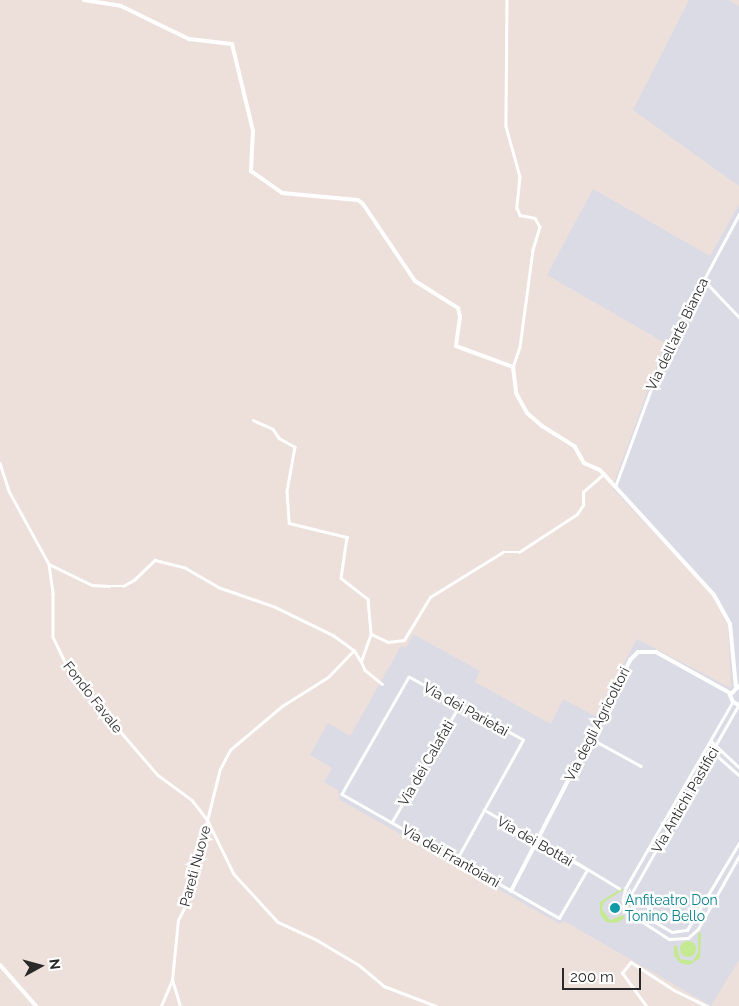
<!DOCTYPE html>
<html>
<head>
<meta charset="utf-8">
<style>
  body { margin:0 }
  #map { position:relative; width:739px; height:1006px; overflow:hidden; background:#ede0da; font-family:Raleway,sans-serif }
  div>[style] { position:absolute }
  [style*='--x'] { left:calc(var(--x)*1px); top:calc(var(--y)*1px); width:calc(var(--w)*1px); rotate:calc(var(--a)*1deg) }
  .industrial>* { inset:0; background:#dbdbe5 }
  .green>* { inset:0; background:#c5e991 }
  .round { border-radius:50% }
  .street>* { height:2.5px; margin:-1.25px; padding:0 1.25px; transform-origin:1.25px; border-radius:1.25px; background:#fff }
  .secondary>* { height:4px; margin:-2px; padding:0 2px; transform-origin:2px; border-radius:2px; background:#fff }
  .dots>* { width:14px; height:14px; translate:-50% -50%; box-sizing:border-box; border:2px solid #fff; border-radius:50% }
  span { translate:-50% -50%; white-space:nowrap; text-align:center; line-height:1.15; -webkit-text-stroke:5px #fff; paint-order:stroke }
  .street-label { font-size:14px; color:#292929 }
  .culture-label { font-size:14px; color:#0d838f }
  .left { translate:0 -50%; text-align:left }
  .north { position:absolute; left:15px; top:941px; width:50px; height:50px; -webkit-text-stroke:4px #fff; paint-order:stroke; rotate:83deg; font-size:14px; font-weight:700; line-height:20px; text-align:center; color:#292929 }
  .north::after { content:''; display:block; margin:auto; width:18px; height:22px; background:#292929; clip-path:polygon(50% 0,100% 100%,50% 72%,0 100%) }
  .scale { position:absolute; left:562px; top:968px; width:79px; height:22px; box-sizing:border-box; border:2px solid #292929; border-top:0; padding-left:6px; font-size:15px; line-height:18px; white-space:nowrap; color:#292929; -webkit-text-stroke:4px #fff; paint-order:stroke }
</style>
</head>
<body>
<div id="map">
  <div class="industrial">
    <div style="clip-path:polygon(689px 0,729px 0,739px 6px,739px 186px,633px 110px)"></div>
    <div style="clip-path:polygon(593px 189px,710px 256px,739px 204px,739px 960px,711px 1006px,564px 921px,560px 924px,340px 800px,338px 790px,324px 782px,332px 768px,310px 755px,328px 723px,350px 736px,401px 646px,406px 648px,413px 634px,480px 671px,475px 682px,551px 724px,563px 699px,595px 716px,637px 639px,731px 688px,728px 626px,715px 598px,612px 488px,665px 343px,547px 275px)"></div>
  </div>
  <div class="green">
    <div style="clip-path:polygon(622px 888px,623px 890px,604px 902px,602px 909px,610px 920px,623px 915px,625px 918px,616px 923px,606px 922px,600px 914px,600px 902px)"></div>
    <div style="clip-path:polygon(698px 933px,701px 933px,700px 958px,689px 965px,680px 963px,674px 955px,674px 945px,677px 946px,680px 959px,693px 961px,698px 952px)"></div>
    <div class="round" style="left:680px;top:941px;width:16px;height:16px"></div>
  </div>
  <div class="street">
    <div style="--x:507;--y:0;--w:126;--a:90.5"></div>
    <div style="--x:506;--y:126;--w:53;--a:74.6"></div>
    <div style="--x:520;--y:177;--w:31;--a:96"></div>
    <div style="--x:517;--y:208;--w:8;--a:67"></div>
    <div style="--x:520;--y:215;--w:15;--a:11"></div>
    <div style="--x:535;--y:218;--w:10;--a:61"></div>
    <div style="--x:540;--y:227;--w:24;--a:107"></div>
    <div style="--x:533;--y:250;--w:98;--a:97.6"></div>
    <div style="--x:520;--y:347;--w:21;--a:109"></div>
    <div style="--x:704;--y:280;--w:51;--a:46.6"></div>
    <div style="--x:253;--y:420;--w:22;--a:24"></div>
    <div style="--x:273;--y:429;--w:11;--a:56"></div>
    <div style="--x:279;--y:438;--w:18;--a:29"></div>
    <div style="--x:295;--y:447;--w:45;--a:100.3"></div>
    <div style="--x:287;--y:491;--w:32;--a:86"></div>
    <div style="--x:289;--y:523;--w:60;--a:13.6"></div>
    <div style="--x:347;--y:537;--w:41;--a:98.3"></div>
    <div style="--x:341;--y:578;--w:34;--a:38"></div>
    <div style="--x:368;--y:599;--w:35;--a:85"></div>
    <div style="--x:0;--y:463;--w:29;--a:72"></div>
    <div style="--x:9;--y:491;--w:83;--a:61.3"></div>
    <div style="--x:49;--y:564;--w:30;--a:82"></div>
    <div style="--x:53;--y:594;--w:43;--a:90"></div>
    <div style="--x:53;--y:637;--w:41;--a:64.1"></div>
    <div style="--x:71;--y:674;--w:133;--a:49.3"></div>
    <div style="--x:158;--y:775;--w:42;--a:36.3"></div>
    <div style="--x:192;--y:800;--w:24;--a:52"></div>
    <div style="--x:207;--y:819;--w:61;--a:63.9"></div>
    <div style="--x:234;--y:874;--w:65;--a:47.5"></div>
    <div style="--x:278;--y:922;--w:43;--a:24.8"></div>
    <div style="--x:317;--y:940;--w:49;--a:30.8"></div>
    <div style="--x:359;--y:965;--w:33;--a:40"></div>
    <div style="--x:384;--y:986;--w:56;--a:21"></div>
    <div style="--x:615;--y:487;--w:142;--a:-69.8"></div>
    <div style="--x:664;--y:354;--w:159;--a:-61.8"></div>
    <div style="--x:49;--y:564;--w:48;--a:26"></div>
    <div style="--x:92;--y:585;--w:17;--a:3"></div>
    <div style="--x:109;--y:586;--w:14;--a:0"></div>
    <div style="--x:123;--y:586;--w:13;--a:-29"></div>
    <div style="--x:134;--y:580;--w:29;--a:-44"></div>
    <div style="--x:155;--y:560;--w:30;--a:14"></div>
    <div style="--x:184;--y:567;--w:39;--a:30"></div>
    <div style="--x:218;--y:587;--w:58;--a:19.1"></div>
    <div style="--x:273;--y:606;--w:67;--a:25.8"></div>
    <div style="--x:333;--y:635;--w:26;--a:36"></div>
    <div style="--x:361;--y:661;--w:10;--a:66"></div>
    <div style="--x:365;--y:670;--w:22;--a:39"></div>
    <div style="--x:733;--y:702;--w:215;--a:119.9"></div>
    <div style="--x:626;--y:888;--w:12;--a:104"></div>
    <div style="--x:623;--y:900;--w:11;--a:75"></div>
    <div style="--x:626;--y:911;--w:51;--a:33.1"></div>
    <div style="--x:669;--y:939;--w:19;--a:-3"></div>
    <div style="--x:688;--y:938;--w:13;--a:-42"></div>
    <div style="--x:698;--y:929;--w:84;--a:-60.7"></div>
    <div style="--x:739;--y:705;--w:216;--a:119.6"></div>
    <div style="--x:632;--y:893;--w:16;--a:86"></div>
    <div style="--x:633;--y:909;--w:45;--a:30.5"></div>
    <div style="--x:672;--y:932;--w:15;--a:-8"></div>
    <div style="--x:687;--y:930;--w:101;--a:-59.1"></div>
    <div style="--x:590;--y:738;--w:58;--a:28.8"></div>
    <div style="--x:711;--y:741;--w:38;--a:43"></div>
    <div style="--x:707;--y:747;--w:43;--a:41.2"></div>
    <div style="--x:392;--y:822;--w:136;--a:-60"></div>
    <div style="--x:538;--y:839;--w:95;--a:31.2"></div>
    <div style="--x:457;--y:859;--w:56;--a:-61.1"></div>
    <div style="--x:484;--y:810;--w:80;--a:-60.9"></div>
    <div style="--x:523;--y:740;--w:130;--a:-151.1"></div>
    <div style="--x:409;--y:677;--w:135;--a:119.8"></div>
    <div style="--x:342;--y:794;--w:250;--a:29.7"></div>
    <div style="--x:559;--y:918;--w:56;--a:-59.7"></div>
    <div style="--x:587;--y:870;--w:119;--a:-149.8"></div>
    <div style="--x:161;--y:1006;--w:28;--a:-67"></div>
    <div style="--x:180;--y:1006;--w:27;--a:-107"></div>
    <div style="--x:172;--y:980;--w:60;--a:-84.3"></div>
    <div style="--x:178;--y:920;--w:17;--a:-62"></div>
    <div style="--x:186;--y:905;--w:140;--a:-76"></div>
    <div style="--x:220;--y:769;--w:21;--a:-62"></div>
    <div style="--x:230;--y:750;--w:68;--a:-40.2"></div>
    <div style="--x:282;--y:706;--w:54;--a:-32.2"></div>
    <div style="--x:328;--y:677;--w:37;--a:-46"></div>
    <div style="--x:354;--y:650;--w:13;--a:58"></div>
    <div style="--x:361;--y:661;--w:29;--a:-70"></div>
    <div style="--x:371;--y:634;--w:19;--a:25"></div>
    <div style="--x:388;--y:642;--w:16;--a:-7"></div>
    <div style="--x:404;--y:640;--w:50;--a:-58.8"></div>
    <div style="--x:430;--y:597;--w:86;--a:-31.7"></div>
    <div style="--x:503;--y:552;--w:16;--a:0"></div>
    <div style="--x:519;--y:552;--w:69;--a:-33.2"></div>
    <div style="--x:577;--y:514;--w:11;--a:-56"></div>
    <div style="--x:583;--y:505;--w:13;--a:-90"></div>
    <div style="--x:583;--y:492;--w:28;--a:-41"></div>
    <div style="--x:646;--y:1006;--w:41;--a:-126"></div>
    <div style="--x:622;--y:973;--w:14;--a:-51"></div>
    <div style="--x:631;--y:962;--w:51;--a:33.1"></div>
    <div style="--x:674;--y:990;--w:37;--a:26"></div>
  </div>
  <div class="secondary">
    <div style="--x:84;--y:0;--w:37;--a:9"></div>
    <div style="--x:121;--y:6;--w:76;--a:25.9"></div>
    <div style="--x:189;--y:39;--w:43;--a:6.6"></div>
    <div style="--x:232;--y:44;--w:89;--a:76.4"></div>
    <div style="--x:253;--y:131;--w:40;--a:92.9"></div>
    <div style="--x:251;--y:171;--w:38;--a:35"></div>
    <div style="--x:282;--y:193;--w:76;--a:5.3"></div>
    <div style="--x:358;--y:200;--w:6;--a:39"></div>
    <div style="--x:363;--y:204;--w:93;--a:56"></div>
    <div style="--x:415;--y:281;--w:51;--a:32.1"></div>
    <div style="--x:458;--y:308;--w:9;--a:77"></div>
    <div style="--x:460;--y:317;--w:29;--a:98"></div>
    <div style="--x:456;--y:346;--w:61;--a:20.2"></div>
    <div style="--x:513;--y:367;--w:26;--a:83"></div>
    <div style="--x:516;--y:393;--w:23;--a:61"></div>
    <div style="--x:527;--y:413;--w:20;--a:41"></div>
    <div style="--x:542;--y:426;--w:39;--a:32"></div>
    <div style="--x:575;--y:447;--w:18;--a:61"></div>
    <div style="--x:584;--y:463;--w:17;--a:24"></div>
    <div style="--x:600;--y:470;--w:169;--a:47.6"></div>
    <div style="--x:714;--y:595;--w:33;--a:61"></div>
    <div style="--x:730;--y:624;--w:63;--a:84.6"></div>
    <div style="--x:739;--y:686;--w:13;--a:135"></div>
    <div style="--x:730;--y:695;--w:8;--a:67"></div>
    <div style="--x:733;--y:702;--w:7;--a:27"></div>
    <div style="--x:511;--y:891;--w:260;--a:-62.7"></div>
    <div style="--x:630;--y:660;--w:11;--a:-45"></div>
    <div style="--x:638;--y:652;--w:18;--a:0"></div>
    <div style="--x:656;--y:652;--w:85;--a:29"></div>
    <div style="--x:0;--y:965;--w:55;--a:48.7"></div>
  </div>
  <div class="dots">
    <div style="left:615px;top:908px;background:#0f9aa8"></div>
  </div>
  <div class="street-label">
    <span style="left:677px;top:334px;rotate:-64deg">Via dell'arte Bianca</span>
    <span style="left:93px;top:697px;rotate:52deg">Fondo Favale</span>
    <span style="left:466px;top:709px;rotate:29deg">Via dei Parietai</span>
    <span style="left:597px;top:724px;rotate:-63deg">Via degli Agricoltori</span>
    <span style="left:426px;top:763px;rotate:-60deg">Via dei Calafati</span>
    <span style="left:685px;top:800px;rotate:-60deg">Via Antichi Pastifici</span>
    <span style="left:535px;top:841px;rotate:30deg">Via dei Bottai</span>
    <span style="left:451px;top:856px;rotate:30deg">Via dei Frantoiani</span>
    <span style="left:195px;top:866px;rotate:-75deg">Pareti Nuove</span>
  </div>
  <div class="culture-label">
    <span class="left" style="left:625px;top:908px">Anfiteatro Don<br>Tonino Bello</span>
  </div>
  <div class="north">N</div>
  <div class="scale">200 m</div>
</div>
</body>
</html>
